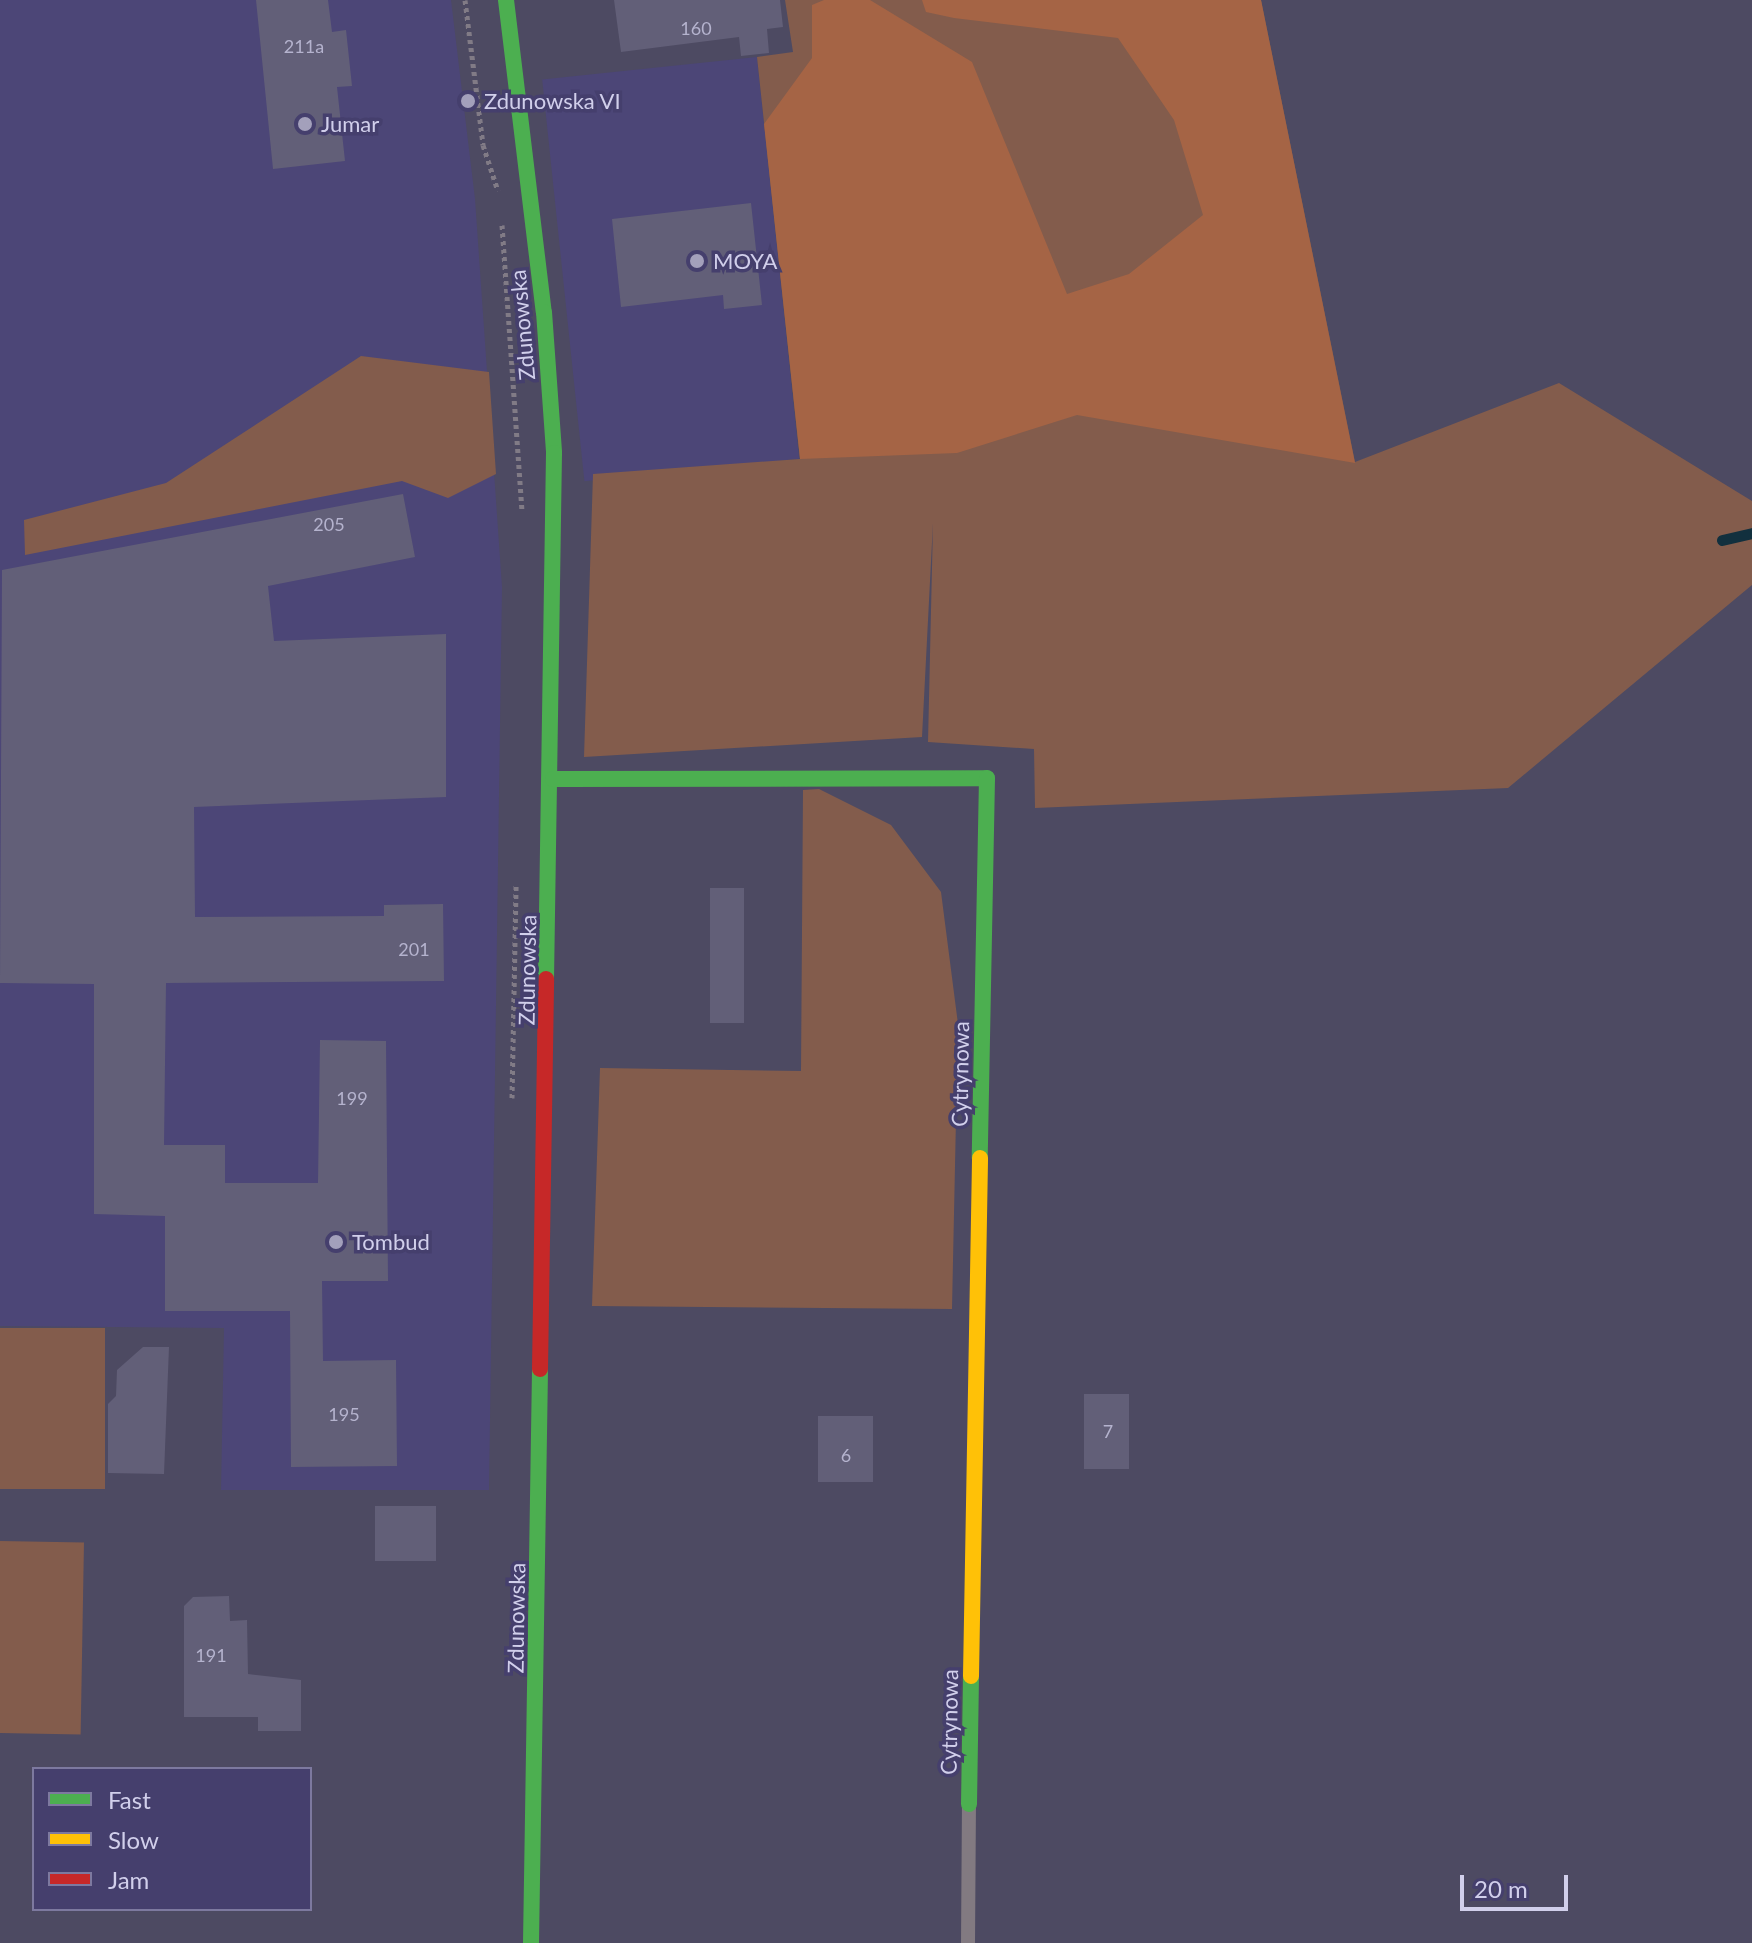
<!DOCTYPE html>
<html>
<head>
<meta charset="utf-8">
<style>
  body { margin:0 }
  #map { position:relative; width:1752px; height:1943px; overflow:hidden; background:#4d4a62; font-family:Lato,sans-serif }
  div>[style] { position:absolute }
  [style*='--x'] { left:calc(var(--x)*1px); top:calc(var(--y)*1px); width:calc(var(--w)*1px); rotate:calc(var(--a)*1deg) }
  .built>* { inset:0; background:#4c4677; transform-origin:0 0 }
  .green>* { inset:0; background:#835c4c; transform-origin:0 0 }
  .forest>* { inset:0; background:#a56445 }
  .stream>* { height:11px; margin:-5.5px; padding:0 5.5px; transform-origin:5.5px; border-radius:5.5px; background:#12303e }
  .building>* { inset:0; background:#625f78; transform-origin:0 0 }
  .path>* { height:5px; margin-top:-2.5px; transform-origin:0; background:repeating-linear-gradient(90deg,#817b86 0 4px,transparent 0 8px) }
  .lane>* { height:14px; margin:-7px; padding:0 7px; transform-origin:7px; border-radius:7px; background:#827a81 }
  .fast>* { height:16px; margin:-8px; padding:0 8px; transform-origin:8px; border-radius:8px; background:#4caf50 }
  .slow>* { height:16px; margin:-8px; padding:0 8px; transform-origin:8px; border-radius:8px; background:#ffc107 }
  .jam>* { height:16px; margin:-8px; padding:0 8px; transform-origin:8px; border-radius:8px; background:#c62828 }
  .dots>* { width:22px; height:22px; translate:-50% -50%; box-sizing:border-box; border:4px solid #453f6d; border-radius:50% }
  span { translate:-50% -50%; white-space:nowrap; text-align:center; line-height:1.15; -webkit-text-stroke:7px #453f6d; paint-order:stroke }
  .number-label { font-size:18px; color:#b5b3ce }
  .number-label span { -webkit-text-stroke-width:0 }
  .poi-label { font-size:22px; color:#d1cfeb }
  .left { translate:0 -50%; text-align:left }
  .street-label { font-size:22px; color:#d1cfeb }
  .legend { position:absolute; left:32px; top:1767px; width:280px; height:144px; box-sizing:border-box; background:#453f6d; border:2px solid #7d799f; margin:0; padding:10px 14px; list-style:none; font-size:24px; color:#d1cfeb }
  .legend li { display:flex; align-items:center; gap:16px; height:40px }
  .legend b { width:40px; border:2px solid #7d799f }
  .scale { position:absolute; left:1460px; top:1875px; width:108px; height:36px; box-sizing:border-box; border:4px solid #d1cfeb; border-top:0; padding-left:10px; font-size:24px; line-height:28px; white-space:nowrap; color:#d1cfeb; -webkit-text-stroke:6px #453f6d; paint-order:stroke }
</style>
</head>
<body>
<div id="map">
  <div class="built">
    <div style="clip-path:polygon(0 0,451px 0,475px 199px,502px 587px,489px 1490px,221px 1490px,224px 1328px,0 1326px)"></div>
    <div style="left:757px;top:57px;width:404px;height:216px;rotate:84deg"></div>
  </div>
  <div class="green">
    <div style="clip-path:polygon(785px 0,1261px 0,1355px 462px,1559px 383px,1752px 501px,1752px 585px,1508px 788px,1035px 808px,1034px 749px,928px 742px,933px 523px,922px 737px,584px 757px,593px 474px,800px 459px,757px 57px,793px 52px)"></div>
    <div style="clip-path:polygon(361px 356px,489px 372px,496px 474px,448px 498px,402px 481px,25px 555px,24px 520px,166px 483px)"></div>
    <div style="clip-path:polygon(819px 789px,891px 825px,941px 892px,958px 1024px,952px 1309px,592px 1306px,600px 1068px,801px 1071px,803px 790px)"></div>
    <div style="left:105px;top:1328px;width:161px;height:105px;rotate:90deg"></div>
    <div style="left:0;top:1541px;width:84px;height:192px;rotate:1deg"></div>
  </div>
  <div class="forest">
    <div style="clip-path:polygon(824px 0,870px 0,972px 62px,1067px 294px,1129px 274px,1203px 215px,1174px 120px,1118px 38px,954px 18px,926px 12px,922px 0,1261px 0,1355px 463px,1077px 415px,957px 453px,800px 459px,764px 124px,812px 58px,812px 5px)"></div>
  </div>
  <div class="stream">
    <div style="--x:1722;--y:540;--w:31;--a:-13"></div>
  </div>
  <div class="building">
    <div style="clip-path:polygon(256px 0,328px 0,332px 32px,346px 30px,352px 86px,337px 87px,345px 161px,273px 169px)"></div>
    <div style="clip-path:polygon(614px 0,780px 0,783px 27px,767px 29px,769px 53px,741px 56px,739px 37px,621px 52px)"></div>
    <div style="clip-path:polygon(751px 203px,762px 305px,724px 309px,723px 295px,621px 307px,612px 219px)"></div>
    <div style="clip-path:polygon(403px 494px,415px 557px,268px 586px,274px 641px,446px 634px,446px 797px,194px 807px,195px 917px,384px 916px,384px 905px,443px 904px,444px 981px,166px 983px,164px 1145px,225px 1145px,225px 1183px,318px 1183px,320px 1040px,386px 1041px,388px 1281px,322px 1281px,323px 1361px,396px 1360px,397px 1466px,291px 1467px,290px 1311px,165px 1311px,165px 1216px,94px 1214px,94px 984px,0 983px,2px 570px)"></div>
    <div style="left:710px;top:888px;width:34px;height:135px"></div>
    <div style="clip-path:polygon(143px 1347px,169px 1347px,164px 1474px,108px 1473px,108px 1404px,116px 1396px,117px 1370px)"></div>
    <div style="left:1084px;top:1394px;width:45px;height:75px"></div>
    <div style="left:873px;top:1416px;width:66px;height:55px;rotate:90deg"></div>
    <div style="left:375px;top:1506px;width:61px;height:55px"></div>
    <div style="clip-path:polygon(229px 1596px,230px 1621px,247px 1620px,248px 1674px,301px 1680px,301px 1731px,258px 1731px,258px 1717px,184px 1717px,184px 1606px,193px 1597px)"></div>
  </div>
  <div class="path">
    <div style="--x:465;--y:0;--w:146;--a:82.9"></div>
    <div style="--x:483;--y:145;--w:48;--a:71.9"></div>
    <div style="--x:502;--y:225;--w:286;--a:86"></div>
    <div style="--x:512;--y:1098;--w:214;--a:-88.9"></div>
  </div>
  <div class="lane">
    <div style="--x:968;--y:1943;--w:139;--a:-89.6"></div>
  </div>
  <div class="fast">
    <div style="--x:506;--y:0;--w:314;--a:83.1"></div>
    <div style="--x:544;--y:312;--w:141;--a:85.9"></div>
    <div style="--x:554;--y:453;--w:526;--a:90.87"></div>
    <div style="--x:553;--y:779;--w:434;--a:-0.1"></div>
    <div style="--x:987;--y:778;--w:380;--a:91.1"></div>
    <div style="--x:969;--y:1804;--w:128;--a:-89.1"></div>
    <div style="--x:531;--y:1943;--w:574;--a:-89.1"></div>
  </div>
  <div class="slow">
    <div style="--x:971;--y:1676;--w:518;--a:-89"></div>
  </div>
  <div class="jam">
    <div style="--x:540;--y:1369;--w:390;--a:-89.1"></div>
  </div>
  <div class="dots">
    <div style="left:468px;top:101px;background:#a3a0bb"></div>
    <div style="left:305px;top:124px;background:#a3a0bb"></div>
    <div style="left:697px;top:261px;background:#a3a0bb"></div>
    <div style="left:336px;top:1242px;background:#a3a0bb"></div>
  </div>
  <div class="number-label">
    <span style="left:696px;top:28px">160</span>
    <span style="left:304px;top:46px">211a</span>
    <span style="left:329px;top:524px">205</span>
    <span style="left:414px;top:949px">201</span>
    <span style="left:352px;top:1098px">199</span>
    <span style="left:344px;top:1414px">195</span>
    <span style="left:1108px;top:1431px">7</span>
    <span style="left:846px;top:1455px">6</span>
    <span style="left:211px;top:1655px">191</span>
  </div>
  <div class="poi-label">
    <span class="left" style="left:484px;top:101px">Zdunowska VI</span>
    <span class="left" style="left:321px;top:124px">Jumar</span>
    <span class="left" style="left:713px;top:261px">MOYA</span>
    <span class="left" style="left:352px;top:1242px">Tombud</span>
  </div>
  <div class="street-label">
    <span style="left:522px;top:325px;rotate:-95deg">Zdunowska</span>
    <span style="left:527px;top:970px;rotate:-89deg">Zdunowska</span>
    <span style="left:960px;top:1074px;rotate:-89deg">Cytrynowa</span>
    <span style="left:516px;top:1618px;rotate:-89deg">Zdunowska</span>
    <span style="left:949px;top:1722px;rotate:-89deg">Cytrynowa</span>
  </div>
  <ul class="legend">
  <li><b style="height:10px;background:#4caf50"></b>Fast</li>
  <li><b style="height:10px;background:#ffc107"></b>Slow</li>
  <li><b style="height:10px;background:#c62828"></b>Jam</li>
  </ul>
  <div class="scale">20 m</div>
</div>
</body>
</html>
